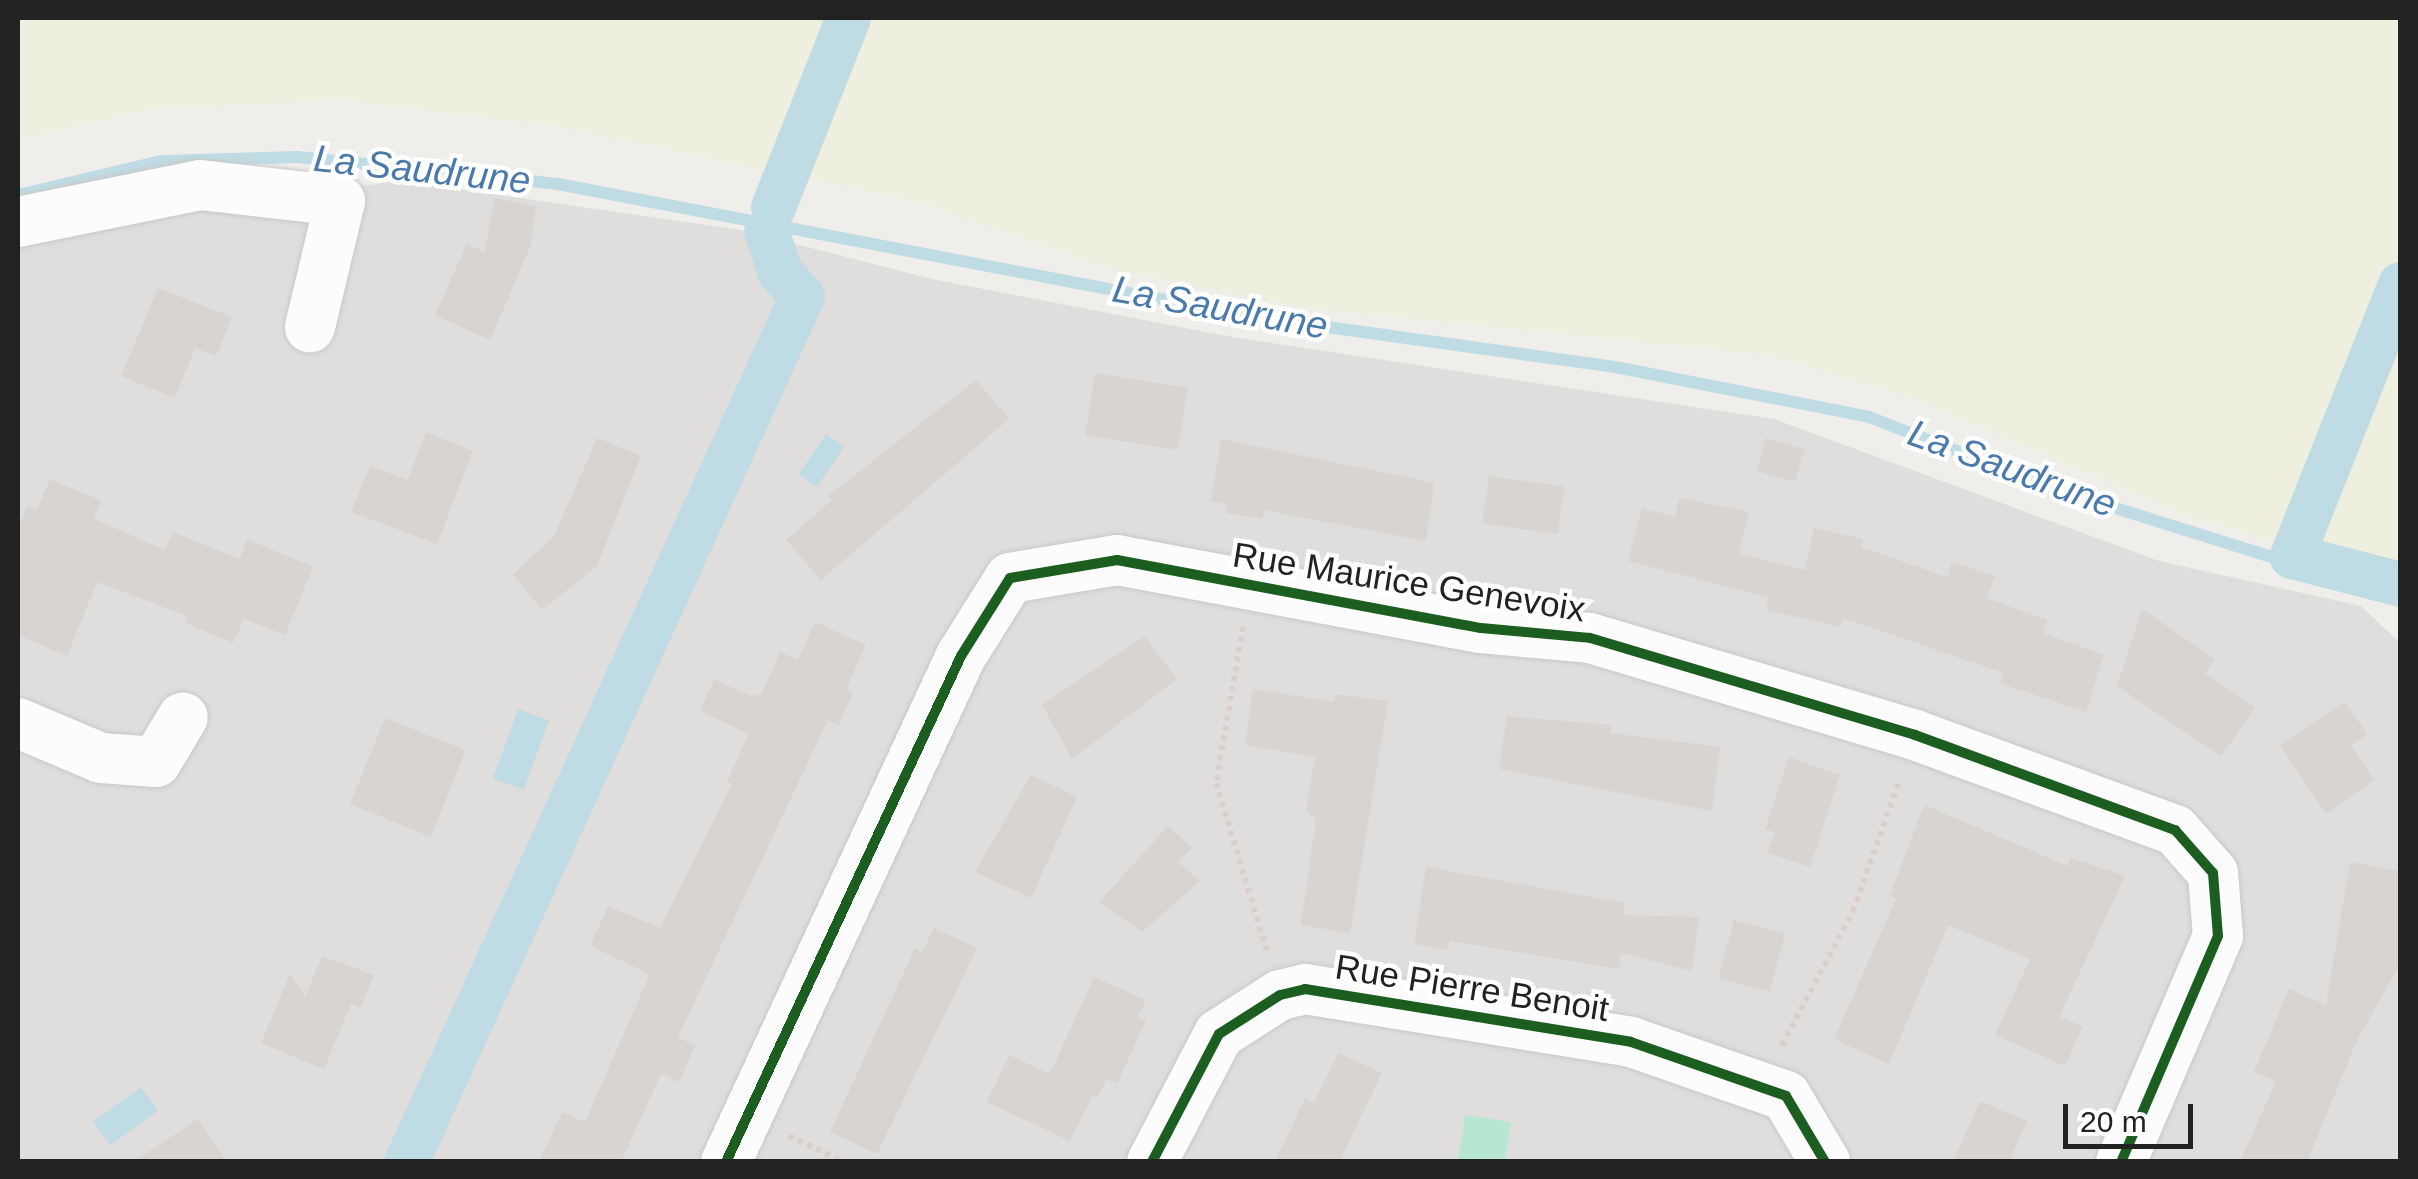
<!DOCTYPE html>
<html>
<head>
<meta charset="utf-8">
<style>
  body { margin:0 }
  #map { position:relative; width:2418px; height:1179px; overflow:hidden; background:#f0eeeb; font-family:Arial,sans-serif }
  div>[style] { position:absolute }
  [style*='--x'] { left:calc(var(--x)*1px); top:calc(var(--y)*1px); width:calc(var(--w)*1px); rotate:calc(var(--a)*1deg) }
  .residential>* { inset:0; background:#dfdedc }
  .farmland>* { inset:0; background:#efefdf }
  .pitch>* { inset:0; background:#b7e6d2 }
  .water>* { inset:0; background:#bfdbe3; transform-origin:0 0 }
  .stream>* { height:12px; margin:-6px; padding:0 6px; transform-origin:6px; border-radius:6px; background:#bfdbe3 }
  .canal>* { height:45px; margin:-22.5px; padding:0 22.5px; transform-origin:22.5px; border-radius:22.5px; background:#bfdbe3 }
  .building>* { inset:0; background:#d7d4d2; transform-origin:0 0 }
  .path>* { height:6px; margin-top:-3px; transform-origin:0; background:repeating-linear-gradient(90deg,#dccecd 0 5px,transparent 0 10px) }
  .roads { filter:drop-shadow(0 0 2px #c9c8c7) drop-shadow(0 0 2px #c9c8c7) }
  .minor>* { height:50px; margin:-25px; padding:0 25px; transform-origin:25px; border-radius:25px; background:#fdfcfc }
  .cycleway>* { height:10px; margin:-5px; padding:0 5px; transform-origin:5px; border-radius:5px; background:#1b5e20 }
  span { translate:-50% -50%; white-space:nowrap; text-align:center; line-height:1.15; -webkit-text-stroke:9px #fff; paint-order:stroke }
  .street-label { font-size:35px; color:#222 }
  .water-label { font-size:38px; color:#4a7aab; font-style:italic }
  .frame { position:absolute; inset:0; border:20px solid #222; pointer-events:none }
  .scale { position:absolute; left:2063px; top:1104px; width:130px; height:45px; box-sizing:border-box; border:5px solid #222; border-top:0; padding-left:12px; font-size:30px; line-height:35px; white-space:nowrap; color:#222; -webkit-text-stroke:8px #fff; paint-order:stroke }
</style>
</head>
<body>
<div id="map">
  <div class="residential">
    <div style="clip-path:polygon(402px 181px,741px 230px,932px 279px,1232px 337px,1774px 419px,2159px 561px,2361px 606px,2400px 643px,2400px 1161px,18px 1162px,18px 249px,179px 207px)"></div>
  </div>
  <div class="farmland">
    <div style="clip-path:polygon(18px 18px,2400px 18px,2400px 577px,2196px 519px,1913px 398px,1769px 355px,1299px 307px,1108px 268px,920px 202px,550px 125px,343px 100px,149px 109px,18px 140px)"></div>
  </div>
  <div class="pitch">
    <div style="clip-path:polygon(1465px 1115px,1511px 1122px,1505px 1161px,1458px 1161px)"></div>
  </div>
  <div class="water">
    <div style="left:826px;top:434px;width:22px;height:49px;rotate:34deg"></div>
    <div style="left:518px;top:709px;width:33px;height:74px;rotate:20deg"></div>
    <div style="left:141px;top:1087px;width:29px;height:59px;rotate:54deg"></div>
  </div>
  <div class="stream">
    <div style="--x:18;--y:195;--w:148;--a:-13.3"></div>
    <div style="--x:162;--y:161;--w:135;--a:-1.7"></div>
    <div style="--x:297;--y:157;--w:262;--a:5.9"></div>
    <div style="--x:558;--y:184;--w:710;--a:10.8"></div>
    <div style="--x:1255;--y:317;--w:363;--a:7.9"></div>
    <div style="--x:1615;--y:367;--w:259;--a:11.1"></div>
    <div style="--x:1869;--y:417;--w:206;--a:21.1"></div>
    <div style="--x:2061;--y:491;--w:355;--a:17.4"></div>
  </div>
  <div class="canal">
    <div style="--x:773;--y:207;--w:203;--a:-68.4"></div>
    <div style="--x:2400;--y:284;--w:293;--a:111.7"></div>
    <div style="--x:2292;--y:556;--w:112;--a:14.5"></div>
    <div style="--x:406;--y:1162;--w:952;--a:-65.43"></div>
    <div style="--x:802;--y:296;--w:33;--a:-133"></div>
    <div style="--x:780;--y:272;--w:43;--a:-108.9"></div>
  </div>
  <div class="building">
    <div style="clip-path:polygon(494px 198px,536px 206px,531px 245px,490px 340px,435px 315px,467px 244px,485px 252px)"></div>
    <div style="clip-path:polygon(158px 288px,232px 317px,216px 356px,195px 348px,175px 398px,121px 376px)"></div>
    <div style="left:1095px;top:373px;width:94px;height:63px;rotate:9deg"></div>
    <div style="clip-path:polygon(976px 380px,1009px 419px,821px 580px,786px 540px,832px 500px,828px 496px)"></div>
    <div style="clip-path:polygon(426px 432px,473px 451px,437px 544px,351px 512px,370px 466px,408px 480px)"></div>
    <div style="clip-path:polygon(597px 438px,641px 456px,597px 566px,542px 610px,513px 575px,554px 536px)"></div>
    <div style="left:1766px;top:438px;width:40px;height:34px;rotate:16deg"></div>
    <div style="clip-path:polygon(1221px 439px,1434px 483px,1426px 541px,1264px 510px,1263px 519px,1226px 513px,1227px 504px,1211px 501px)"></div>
    <div style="left:1489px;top:476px;width:76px;height:48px;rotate:8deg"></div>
    <div style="clip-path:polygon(50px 479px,102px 501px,94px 519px,165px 550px,173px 532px,240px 559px,247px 539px,313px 567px,285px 635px,244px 619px,233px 643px,185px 623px,188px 616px,97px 582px,67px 656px,18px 635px,18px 529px,27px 506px,37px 510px)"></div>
    <div style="clip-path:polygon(1679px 498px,1749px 512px,1739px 554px,1805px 570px,1814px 528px,1863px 539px,1861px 547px,1947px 577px,1952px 562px,1995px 576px,1987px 598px,2047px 620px,2043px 633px,2104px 655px,2086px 712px,2000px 683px,2004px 673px,1843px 618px,1841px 627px,1766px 610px,1769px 597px,1628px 561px,1642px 508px,1675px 517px)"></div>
    <div style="clip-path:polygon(2142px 609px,2215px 659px,2205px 673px,2255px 708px,2221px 756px,2117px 686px)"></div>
    <div style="clip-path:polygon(815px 622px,866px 645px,846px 689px,853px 692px,839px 725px,828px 720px,678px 1037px,695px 1046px,679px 1082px,661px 1074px,621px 1162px,539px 1162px,562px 1112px,585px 1122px,650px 974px,590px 946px,608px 906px,660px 928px,732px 784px,727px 781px,749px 734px,700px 711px,714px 679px,751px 696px,762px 693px,780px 652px,798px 660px)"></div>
    <div style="clip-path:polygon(1145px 636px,1177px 679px,1072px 759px,1042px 705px)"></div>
    <div style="clip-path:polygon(1253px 689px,1334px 702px,1335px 694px,1388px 701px,1350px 933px,1301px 925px,1316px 819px,1306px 811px,1315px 757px,1245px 745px)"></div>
    <div style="clip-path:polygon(2345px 702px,2367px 734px,2351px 745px,2374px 780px,2326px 814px,2280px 745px)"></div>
    <div style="clip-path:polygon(1507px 716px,1612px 725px,1610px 733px,1720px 747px,1712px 811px,1499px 769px)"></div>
    <div style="left:385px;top:718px;width:87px;height:93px;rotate:22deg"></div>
    <div style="clip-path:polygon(1789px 757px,1840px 775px,1810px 867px,1767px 853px,1775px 832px,1765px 829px)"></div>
    <div style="clip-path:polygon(1031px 775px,1077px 797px,1031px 898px,975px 872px)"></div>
    <div style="clip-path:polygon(1924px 805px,2068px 866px,2071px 858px,2125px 876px,2059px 1017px,2083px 1026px,2065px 1066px,1995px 1035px,2030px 959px,1948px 925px,1889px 1064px,1834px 1039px,1896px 899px,1890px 896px)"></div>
    <div style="clip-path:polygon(1168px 826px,1192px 848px,1178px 862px,1200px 881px,1142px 932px,1099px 902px)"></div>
    <div style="clip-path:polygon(2350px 862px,2400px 871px,2400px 965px,2358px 1038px,2307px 1162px,2240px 1162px,2276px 1081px,2254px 1072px,2289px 989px,2326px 1005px)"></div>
    <div style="clip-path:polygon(1426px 867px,1624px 903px,1623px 915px,1699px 917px,1692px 971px,1621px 953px,1619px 969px,1450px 941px,1448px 950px,1414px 944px)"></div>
    <div style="left:1734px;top:920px;width:53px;height:60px;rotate:15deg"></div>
    <div style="clip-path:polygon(934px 928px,977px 948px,877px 1154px,830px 1132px,915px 948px,922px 952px)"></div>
    <div style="clip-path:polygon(322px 956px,374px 975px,360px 1008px,351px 1004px,324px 1069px,261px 1043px,290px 974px,305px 997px)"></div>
    <div style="clip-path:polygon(1094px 977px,1146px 1000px,1138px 1017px,1146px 1021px,1117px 1083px,1107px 1079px,1098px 1097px,1093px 1095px,1070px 1141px,987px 1102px,1009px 1055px,1050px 1074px)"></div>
    <div style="clip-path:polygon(1338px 1053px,1382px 1073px,1339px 1162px,1275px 1162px,1305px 1098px,1314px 1103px)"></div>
    <div style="clip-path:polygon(1980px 1101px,2027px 1121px,2009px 1162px,1953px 1162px)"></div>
    <div style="clip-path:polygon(198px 1119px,227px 1162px,133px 1162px)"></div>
  </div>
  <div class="path">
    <div style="--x:1243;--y:627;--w:158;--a:99.8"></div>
    <div style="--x:1216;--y:783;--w:179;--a:73.1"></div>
    <div style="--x:1782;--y:1045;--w:152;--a:-62.1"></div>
    <div style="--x:1853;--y:911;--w:140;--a:-70.4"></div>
    <div style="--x:789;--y:1136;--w:61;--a:25.3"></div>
  </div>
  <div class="roads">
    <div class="minor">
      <div style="--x:18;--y:222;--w:186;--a:-11.5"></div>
      <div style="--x:200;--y:185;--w:141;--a:6.5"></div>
      <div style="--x:340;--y:201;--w:130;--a:103.4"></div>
      <div style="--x:18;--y:723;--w:90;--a:22.9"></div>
      <div style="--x:101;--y:758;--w:55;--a:4.2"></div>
      <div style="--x:156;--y:762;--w:52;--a:-59"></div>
      <div style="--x:726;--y:1162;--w:558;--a:-65.09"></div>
      <div style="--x:961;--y:656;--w:92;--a:-57.9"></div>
      <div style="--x:1010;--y:578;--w:109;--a:-9.5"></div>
      <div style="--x:1117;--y:560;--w:370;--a:10.6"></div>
      <div style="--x:1481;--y:628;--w:109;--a:5.2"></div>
      <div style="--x:1590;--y:638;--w:339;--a:16.6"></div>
      <div style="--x:1915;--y:735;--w:277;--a:20.1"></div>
      <div style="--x:2175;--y:830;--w:57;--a:48.5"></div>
      <div style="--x:2213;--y:873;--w:63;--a:85.5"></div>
      <div style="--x:2218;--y:936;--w:246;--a:113.2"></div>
      <div style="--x:1152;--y:1162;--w:144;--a:-62.4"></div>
      <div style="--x:1219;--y:1034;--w:72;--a:-32.6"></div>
      <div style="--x:1280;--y:995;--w:26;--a:-13"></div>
      <div style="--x:1305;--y:989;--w:330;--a:9.2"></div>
      <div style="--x:1631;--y:1042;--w:164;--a:19.2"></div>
      <div style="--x:1786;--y:1096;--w:77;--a:59.4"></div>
    </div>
  </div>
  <div class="cycleway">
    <div style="--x:726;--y:1162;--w:558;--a:-65.09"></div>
    <div style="--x:961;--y:656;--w:92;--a:-57.9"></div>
    <div style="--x:1010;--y:578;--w:109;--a:-9.5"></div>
    <div style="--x:1117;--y:560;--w:370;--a:10.6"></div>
    <div style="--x:1481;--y:628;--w:109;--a:5.2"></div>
    <div style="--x:1590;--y:638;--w:339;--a:16.6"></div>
    <div style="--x:1915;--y:735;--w:277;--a:20.1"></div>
    <div style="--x:2175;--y:830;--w:57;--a:48.5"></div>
    <div style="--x:2213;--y:873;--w:63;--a:85.5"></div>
    <div style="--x:2218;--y:936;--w:246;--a:113.2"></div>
    <div style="--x:1152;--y:1162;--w:144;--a:-62.4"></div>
    <div style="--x:1219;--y:1034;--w:72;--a:-32.6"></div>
    <div style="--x:1280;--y:995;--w:26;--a:-13"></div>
    <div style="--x:1305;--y:989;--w:330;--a:9.2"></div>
    <div style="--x:1631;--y:1042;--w:164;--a:19.2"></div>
    <div style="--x:1786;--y:1096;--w:77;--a:59.4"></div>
  </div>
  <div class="street-label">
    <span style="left:1409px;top:582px;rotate:9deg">Rue Maurice Genevoix</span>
    <span style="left:1472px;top:988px;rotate:9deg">Rue Pierre Benoit</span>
  </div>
  <div class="water-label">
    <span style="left:422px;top:170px;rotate:6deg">La Saudrune</span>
    <span style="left:1220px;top:308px;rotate:10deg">La Saudrune</span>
    <span style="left:2012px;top:469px;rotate:20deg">La Saudrune</span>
  </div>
  <div class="frame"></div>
  <div class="scale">20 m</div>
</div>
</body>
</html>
